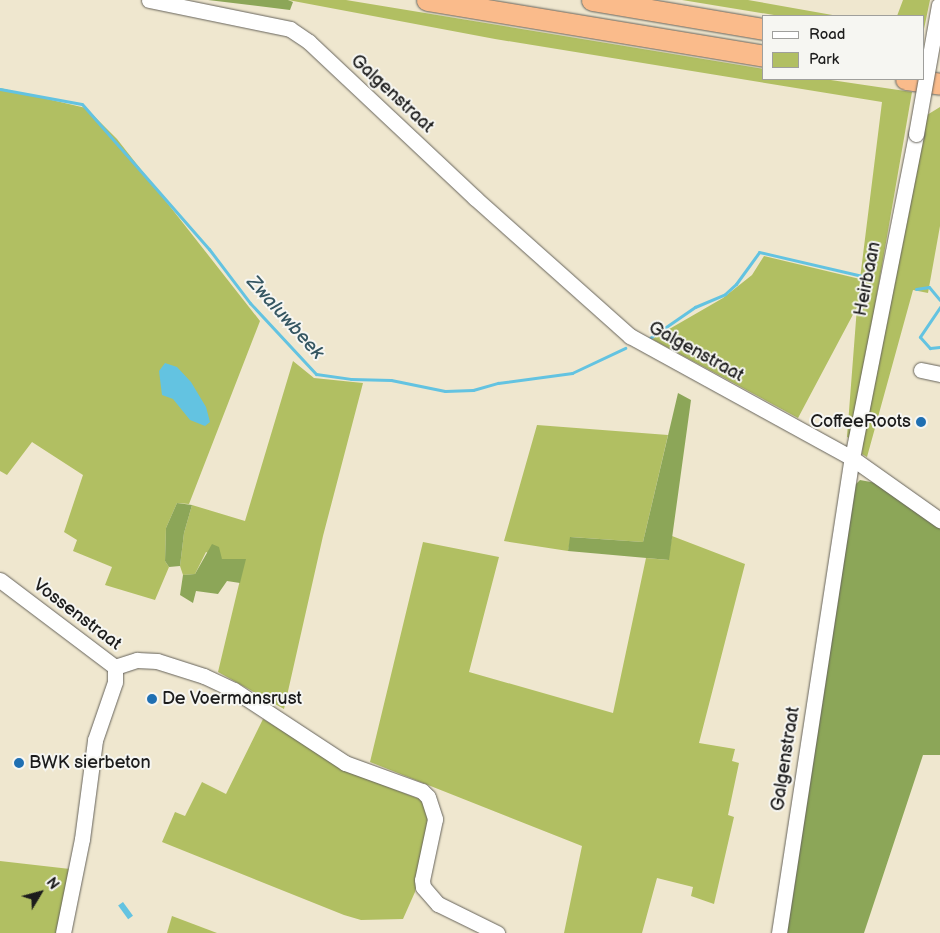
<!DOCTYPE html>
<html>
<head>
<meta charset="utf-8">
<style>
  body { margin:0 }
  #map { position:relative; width:940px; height:933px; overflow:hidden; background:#efe7cf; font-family:"Balsamiq Sans",sans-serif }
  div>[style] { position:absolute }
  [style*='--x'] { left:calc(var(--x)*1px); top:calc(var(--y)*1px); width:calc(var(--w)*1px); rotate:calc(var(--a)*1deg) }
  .green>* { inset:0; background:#b1bf62 }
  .forest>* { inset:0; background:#8ca658 }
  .water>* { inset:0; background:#63c3e1; transform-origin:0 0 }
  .stream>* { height:3px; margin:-1.5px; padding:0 1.5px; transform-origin:1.5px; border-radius:1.5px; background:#63c3e1 }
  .roads { filter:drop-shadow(0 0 1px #66635b) drop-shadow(0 0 1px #66635b) }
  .minor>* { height:15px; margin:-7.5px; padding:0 7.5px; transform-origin:7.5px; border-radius:7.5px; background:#fff }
  .highway>* { height:21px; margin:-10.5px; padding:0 10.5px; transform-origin:10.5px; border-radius:10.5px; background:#fabb8b }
  .bridges { filter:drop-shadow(0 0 1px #66635b) drop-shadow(0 0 1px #66635b) }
  .minor-bridge>* { height:15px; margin:-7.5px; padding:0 7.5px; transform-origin:7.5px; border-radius:7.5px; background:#fff }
  .dots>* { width:14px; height:14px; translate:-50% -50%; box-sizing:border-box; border:2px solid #f6f6f2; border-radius:50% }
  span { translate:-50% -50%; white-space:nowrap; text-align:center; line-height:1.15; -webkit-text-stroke:4px #f6f6f2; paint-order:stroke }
  .street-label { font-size:18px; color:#1c1c1c }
  .poi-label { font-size:18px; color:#1c1c1c }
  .right { translate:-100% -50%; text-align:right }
  .left { translate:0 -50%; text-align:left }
  .water-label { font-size:19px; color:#355661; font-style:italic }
  .legend { position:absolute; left:762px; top:15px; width:162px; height:65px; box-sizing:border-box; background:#f6f6f2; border:1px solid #9f9f9c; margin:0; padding:6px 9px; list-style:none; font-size:15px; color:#1c1c1c }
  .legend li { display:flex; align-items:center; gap:10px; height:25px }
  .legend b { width:25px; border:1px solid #9f9f9c }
  .north { position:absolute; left:15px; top:868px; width:50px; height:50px; -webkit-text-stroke:4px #f6f6f2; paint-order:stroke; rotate:53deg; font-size:14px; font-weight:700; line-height:20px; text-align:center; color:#1c1c1c }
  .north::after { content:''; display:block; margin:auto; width:18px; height:22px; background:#1c1c1c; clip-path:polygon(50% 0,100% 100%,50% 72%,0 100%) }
</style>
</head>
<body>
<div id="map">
  <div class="green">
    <div style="clip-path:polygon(288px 0,346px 0,764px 69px,764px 79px,824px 79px,912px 92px,852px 439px,847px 437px,857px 307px,798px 418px,652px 339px,723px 298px,752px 275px,764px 256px,860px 279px,882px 102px,495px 39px)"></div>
    <div style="clip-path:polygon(682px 0,748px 0,838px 16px,780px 16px)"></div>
    <div style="clip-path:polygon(903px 0,930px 0,924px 29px,924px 16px,897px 16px)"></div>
    <div style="clip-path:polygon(0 88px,86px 108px,117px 139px,260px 321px,189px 504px,177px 503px,166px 528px,165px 561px,169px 567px,155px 600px,105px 585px,112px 567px,73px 551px,77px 540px,64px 532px,83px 475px,32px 442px,7px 475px,0 471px)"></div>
    <div style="clip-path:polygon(940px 107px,940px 226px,928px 293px,913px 290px,867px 457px,862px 454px,863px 443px,927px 115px)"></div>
    <div style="clip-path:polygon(293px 361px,314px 378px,363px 383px,323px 536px,284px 709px,218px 672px,245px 559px,222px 559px,206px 552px,195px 574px,183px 575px,180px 566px,184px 533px,192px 505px,245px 521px)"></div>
    <div style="clip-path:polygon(537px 425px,668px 435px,643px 542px,571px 537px,568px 551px,504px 541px)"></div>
    <div style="clip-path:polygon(672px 536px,745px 564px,699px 743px,735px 749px,732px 761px,739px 763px,728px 815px,734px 817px,714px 904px,691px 896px,693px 887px,657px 878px,642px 933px,564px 933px,582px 846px,370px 762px,423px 542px,499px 557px,469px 672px,613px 713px,646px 558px,668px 560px)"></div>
    <div style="clip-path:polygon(263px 719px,352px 773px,422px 800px,430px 818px,415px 892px,403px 919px,361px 920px,344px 915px,162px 842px,175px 812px,185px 816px,202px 782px,226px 794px)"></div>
    <div style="clip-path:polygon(0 861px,70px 869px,56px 933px,0 933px)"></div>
    <div style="clip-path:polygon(172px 916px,217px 933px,167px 933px)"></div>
  </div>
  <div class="forest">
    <div style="clip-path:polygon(208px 0,288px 0,293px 2px,290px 10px)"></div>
    <div style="clip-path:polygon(678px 393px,691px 400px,669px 560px,568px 551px,570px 537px,643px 542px)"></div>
    <div style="clip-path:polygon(860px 480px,876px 483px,940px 529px,940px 755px,923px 755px,864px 933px,784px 933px,855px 485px)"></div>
    <div style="clip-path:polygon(177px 503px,192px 505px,184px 533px,180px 566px,169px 567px,165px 561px,166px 528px)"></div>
    <div style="clip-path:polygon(212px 544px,219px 547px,222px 559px,246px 559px,240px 583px,227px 581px,218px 594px,196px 591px,193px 603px,180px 595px,183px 575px,195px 574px)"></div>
  </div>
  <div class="water">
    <div style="clip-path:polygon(165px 363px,177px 367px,191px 382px,206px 407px,210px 422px,205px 426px,190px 420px,173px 399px,162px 395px,159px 371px)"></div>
    <div style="left:123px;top:902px;width:17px;height:6px;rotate:54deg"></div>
  </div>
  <div class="stream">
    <div style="--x:0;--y:89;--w:83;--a:10.4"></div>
    <div style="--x:82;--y:104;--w:193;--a:48.8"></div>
    <div style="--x:209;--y:249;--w:68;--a:52.8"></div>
    <div style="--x:250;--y:303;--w:97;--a:47.1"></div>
    <div style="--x:316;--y:374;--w:35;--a:8"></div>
    <div style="--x:351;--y:379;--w:40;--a:1.4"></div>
    <div style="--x:391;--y:380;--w:55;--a:11.5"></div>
    <div style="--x:445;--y:391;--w:28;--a:-2"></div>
    <div style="--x:473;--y:390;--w:26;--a:-16"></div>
    <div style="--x:498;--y:383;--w:75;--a:-7.7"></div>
    <div style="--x:572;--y:373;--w:59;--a:-25.3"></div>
    <div style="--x:916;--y:289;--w:13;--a:-9"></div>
    <div style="--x:929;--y:287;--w:17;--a:50"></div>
    <div style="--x:940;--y:307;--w:36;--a:124"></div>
    <div style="--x:920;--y:337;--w:15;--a:48"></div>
    <div style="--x:930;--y:348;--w:10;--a:-6"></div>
    <div style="--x:650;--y:338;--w:55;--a:-34.6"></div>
    <div style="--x:695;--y:307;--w:33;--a:-23"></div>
    <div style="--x:725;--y:294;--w:15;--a:-42"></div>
    <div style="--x:736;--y:284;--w:39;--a:-54"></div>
    <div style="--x:759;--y:252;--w:106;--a:13.1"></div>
  </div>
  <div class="roads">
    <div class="minor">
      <div style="--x:149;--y:0;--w:144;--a:11.6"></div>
      <div style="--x:290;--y:29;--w:23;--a:34"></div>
      <div style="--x:309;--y:42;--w:228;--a:43.2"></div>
      <div style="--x:475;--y:198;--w:208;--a:41.7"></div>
      <div style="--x:630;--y:336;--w:253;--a:28.8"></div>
      <div style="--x:852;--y:458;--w:108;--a:35.2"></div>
      <div style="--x:921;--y:370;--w:19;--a:12"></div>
      <div style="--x:0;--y:580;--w:144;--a:37.1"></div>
      <div style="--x:115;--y:667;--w:23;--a:-18"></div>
      <div style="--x:137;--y:660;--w:20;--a:3"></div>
      <div style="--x:157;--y:661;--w:49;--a:17.7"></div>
      <div style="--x:204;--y:676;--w:33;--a:25"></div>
      <div style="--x:234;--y:690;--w:133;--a:33.3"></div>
      <div style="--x:345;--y:763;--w:82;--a:20"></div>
      <div style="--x:422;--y:791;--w:8;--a:45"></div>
      <div style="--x:428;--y:797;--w:23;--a:72"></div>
      <div style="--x:435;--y:819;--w:62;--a:102"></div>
      <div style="--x:422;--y:880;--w:7;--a:82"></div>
      <div style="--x:423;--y:887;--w:23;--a:49"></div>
      <div style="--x:438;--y:904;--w:66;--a:26.2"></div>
      <div style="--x:63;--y:933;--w:96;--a:-78.6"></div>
      <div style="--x:82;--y:839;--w:100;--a:-82.5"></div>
      <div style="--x:95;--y:740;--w:61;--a:-71"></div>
      <div style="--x:115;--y:682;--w:15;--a:-90"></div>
      <div style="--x:779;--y:933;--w:481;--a:-81.3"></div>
      <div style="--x:852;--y:458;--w:330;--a:-78.8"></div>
    </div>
    <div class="highway">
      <div style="--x:427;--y:0;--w:342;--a:9.4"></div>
      <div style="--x:592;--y:0;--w:174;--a:9.6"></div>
      <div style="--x:906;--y:79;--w:34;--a:8"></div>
    </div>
  </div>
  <div class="bridges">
    <div class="minor-bridge">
      <div style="--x:916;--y:134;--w:131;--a:-79.9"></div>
    </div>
  </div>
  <div class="dots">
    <div style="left:921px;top:422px;background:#1f6fb2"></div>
    <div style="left:152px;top:699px;background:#1f6fb2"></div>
    <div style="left:19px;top:763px;background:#1f6fb2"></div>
  </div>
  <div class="street-label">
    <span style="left:392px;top:94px;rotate:43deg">Galgenstraat</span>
    <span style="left:868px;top:279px;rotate:-79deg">Heirbaan</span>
    <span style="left:696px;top:352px;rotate:29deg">Galgenstraat</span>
    <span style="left:77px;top:615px;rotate:37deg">Vossenstraat</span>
    <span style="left:786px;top:759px;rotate:-81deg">Galgenstraat</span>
  </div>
  <div class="poi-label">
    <span class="right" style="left:911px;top:422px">CoffeeRoots</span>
    <span class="left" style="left:162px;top:699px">De Voermansrust</span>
    <span class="left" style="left:29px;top:763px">BWK sierbeton</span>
  </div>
  <div class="water-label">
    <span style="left:285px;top:318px;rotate:48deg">Zwaluwbeek</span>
  </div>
  <ul class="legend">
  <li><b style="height:6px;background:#fff"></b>Road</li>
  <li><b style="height:14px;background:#b1bf62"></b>Park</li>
  </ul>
  <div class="north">N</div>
</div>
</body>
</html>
